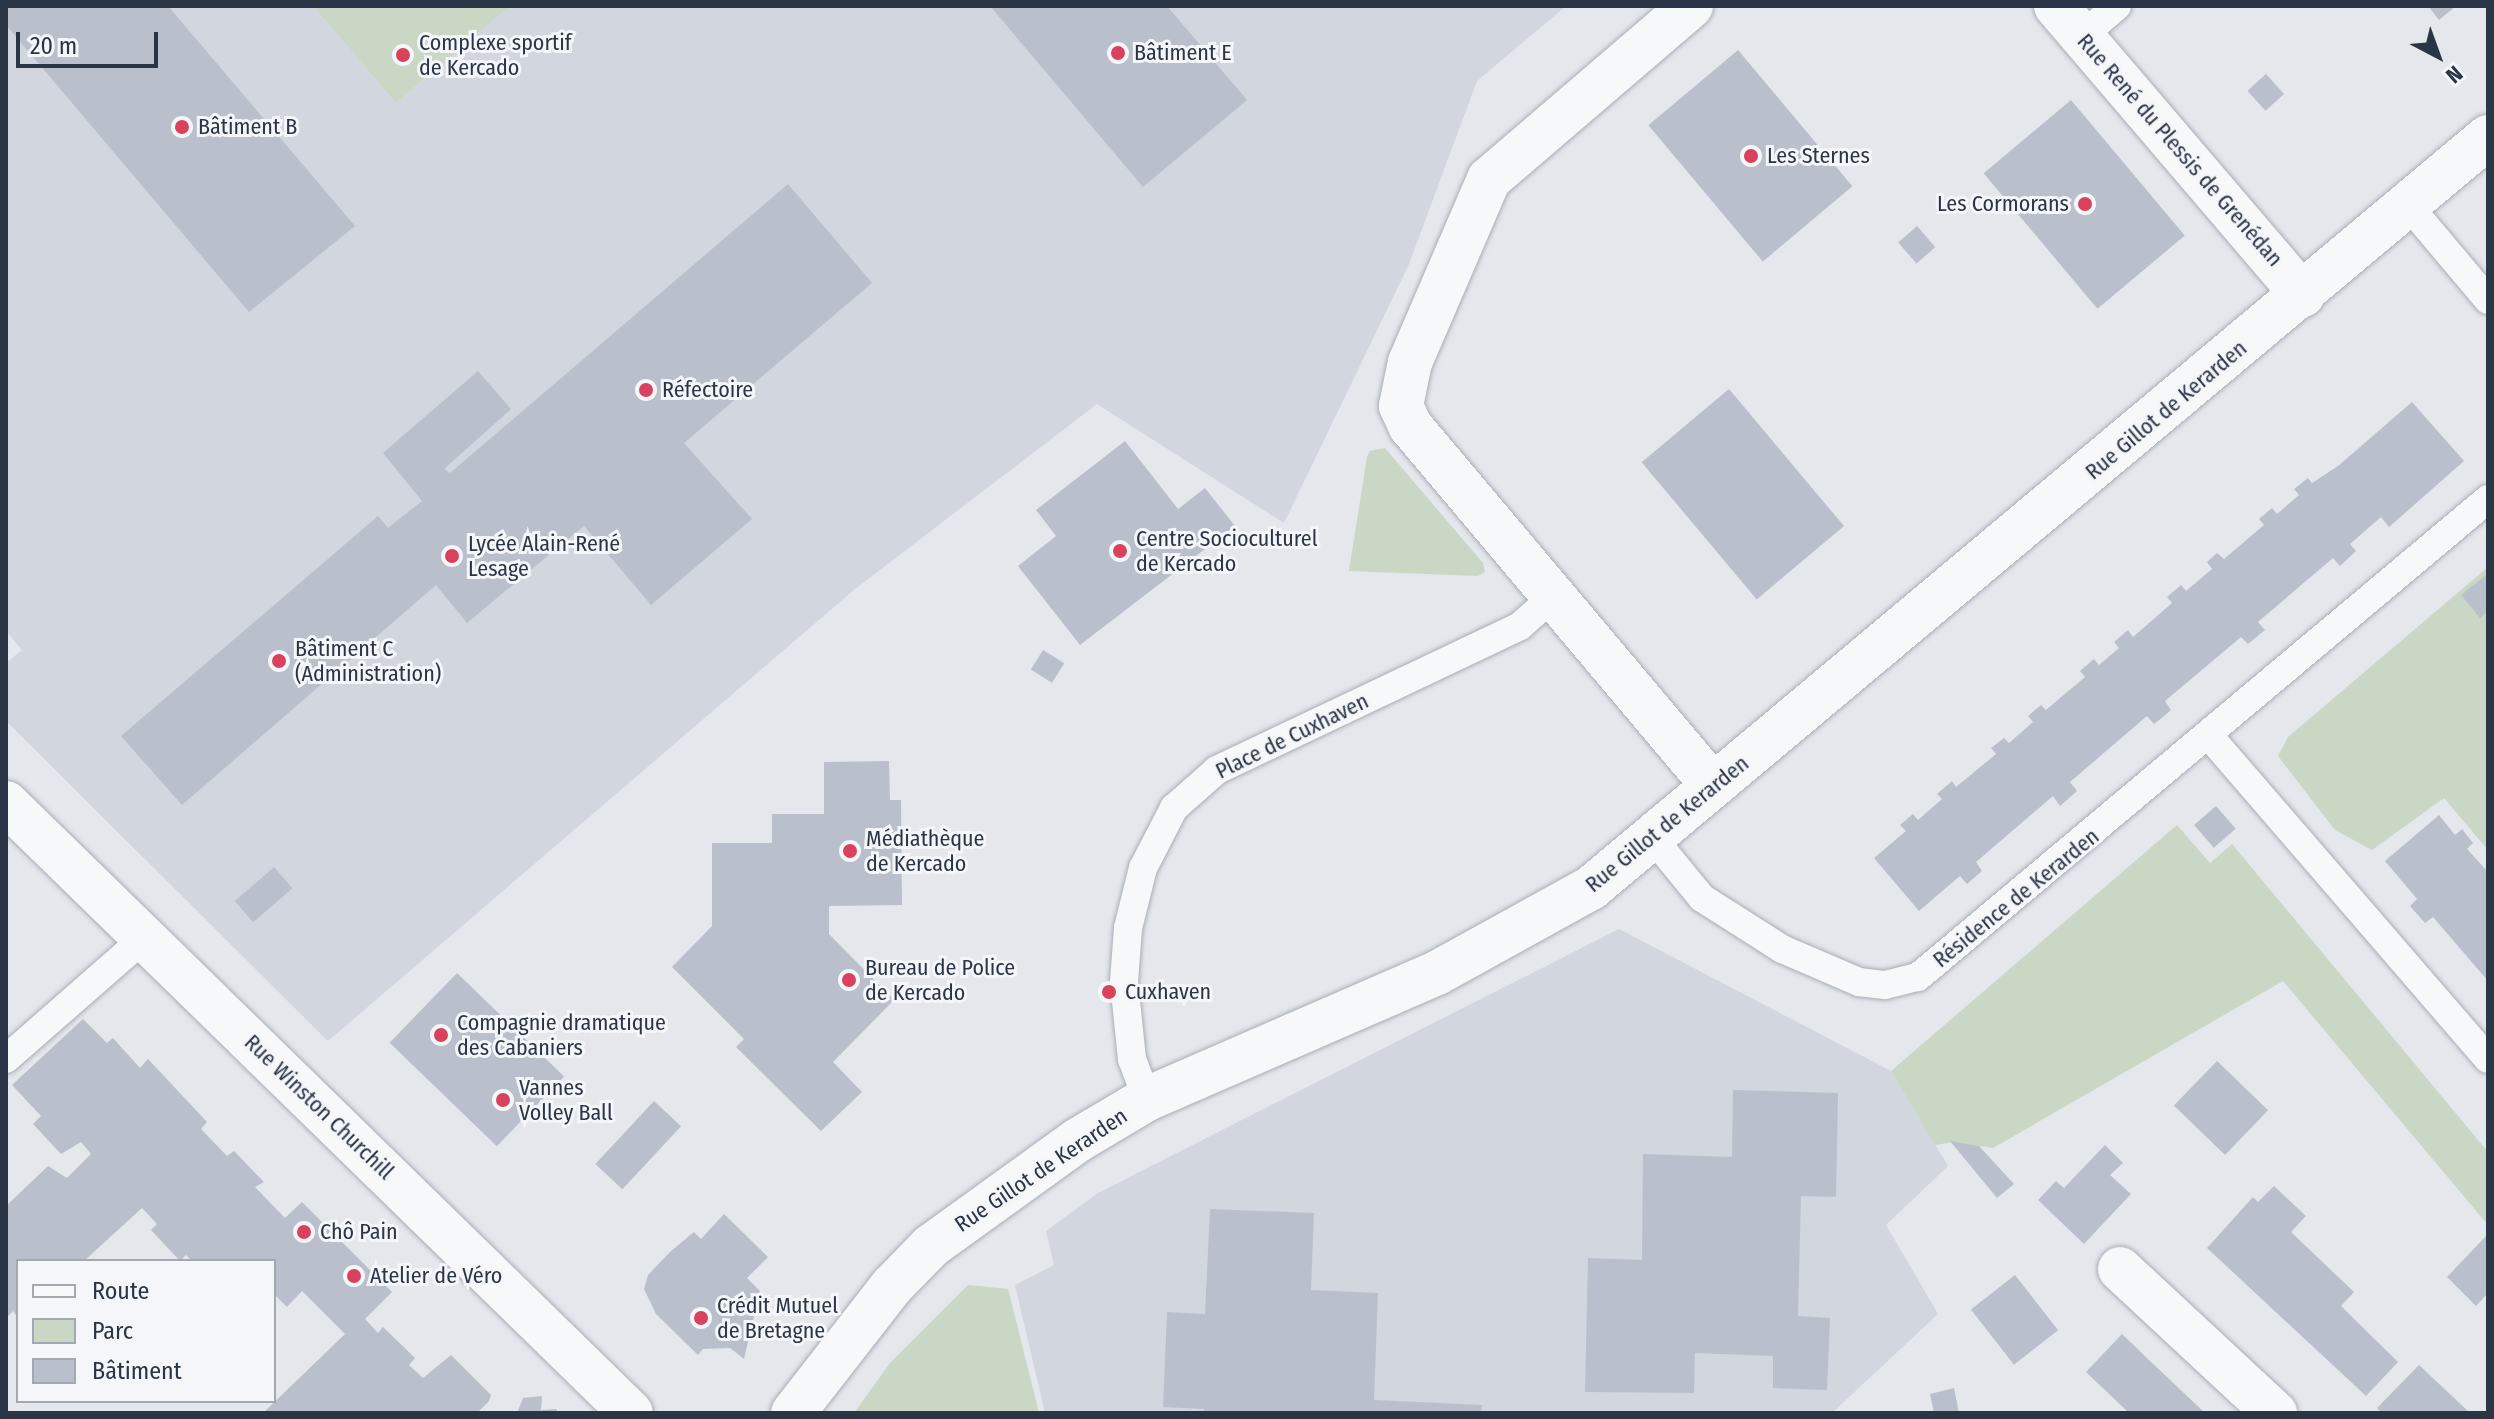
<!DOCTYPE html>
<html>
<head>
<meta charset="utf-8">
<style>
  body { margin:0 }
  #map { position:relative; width:2494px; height:1419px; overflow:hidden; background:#e4e7ec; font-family:"Fira Sans Condensed",sans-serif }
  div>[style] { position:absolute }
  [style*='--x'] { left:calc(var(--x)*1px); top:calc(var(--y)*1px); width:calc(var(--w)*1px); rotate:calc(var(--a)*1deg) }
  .built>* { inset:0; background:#d1d6df }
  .green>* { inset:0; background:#c9d7c4 }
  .building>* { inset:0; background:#bac0cb; transform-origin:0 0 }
  .roads { filter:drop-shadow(0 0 2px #a8aeb7) drop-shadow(0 0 2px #a8aeb7) }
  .service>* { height:28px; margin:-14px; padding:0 14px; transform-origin:14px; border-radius:14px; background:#f7f8fa }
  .minor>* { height:44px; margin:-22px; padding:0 22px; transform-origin:22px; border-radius:22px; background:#f7f8fa }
  .tertiary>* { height:44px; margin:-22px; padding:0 22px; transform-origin:22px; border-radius:22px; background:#f7f8fa }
  .dots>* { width:22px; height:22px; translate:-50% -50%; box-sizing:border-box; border:4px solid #f4f6f9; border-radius:50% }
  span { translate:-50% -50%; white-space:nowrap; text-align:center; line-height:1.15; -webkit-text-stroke:6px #f4f6f9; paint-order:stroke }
  .poi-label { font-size:22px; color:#2a3546 }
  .left { translate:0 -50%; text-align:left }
  .right { translate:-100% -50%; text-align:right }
  .street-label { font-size:22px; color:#2a3546 }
  .frame { position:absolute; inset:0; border:8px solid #2a3546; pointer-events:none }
  .legend { position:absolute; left:16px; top:1259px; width:260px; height:144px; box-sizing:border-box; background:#f4f6f9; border:2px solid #a3a9b1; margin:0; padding:10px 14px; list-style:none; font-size:24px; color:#2a3546 }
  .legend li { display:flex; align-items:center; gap:16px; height:40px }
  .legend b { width:40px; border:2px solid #a3a9b1 }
  .north { position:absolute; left:2398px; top:16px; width:80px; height:80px; -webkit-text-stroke:6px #f4f6f9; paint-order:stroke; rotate:139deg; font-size:22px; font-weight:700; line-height:32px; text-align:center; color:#2a3546 }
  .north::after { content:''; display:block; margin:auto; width:28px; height:36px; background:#2a3546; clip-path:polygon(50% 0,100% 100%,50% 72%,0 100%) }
  .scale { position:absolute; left:16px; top:32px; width:142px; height:36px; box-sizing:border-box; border:4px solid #2a3546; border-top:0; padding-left:10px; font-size:24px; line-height:28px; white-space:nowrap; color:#2a3546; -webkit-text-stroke:6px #f4f6f9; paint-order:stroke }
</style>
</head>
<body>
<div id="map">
  <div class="built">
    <div style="clip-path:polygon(6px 6px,313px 6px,396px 103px,510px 6px,1566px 6px,1477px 81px,1409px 264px,1284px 523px,1097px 404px,855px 589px,328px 1041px,6px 721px,6px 663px,22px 650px,6px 631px)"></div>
    <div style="clip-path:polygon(1619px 929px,1891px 1071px,1948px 1166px,1886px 1225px,1938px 1314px,1832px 1413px,1045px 1413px,1015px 1285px,1054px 1265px,1046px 1231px,1098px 1193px)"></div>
  </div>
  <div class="green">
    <div style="clip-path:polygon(313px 6px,510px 6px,396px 103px)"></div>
    <div style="clip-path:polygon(1385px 448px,1483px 563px,1485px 572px,1478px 576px,1349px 571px,1367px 457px,1370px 451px)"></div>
    <div style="clip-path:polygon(2488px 567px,2488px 850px,2444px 798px,2372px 850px,2335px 830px,2278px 756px,2288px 737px)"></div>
    <div style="clip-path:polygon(2177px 825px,2210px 863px,2232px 844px,2488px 1152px,2488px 1225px,2283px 981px,1993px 1148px,1953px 1142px,1935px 1145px,1891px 1071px)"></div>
    <div style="clip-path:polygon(968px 1285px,1008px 1289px,1039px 1413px,854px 1413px,890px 1363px)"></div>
  </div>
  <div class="building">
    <div style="clip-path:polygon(6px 6px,168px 6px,355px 226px,249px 312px,6px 25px)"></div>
    <div style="clip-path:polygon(990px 6px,1167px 6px,1247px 100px,1143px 187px)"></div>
    <div style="clip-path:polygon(2428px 6px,2456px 6px,2439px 20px)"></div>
    <div style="left:1738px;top:50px;width:178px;height:117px;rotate:50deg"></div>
    <div style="left:2266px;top:74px;width:27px;height:25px;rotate:48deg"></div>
    <div style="left:2071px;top:100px;width:177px;height:114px;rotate:50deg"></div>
    <div style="clip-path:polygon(788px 184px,872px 283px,684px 443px,752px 519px,651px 605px,584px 526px,467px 623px,436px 585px,182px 805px,121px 736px,378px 516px,388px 528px,422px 501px,383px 453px,478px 371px,511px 409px,444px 469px,450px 473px)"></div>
    <div style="left:1917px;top:226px;width:28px;height:25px;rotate:49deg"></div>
    <div style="left:1729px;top:389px;width:179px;height:114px;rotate:50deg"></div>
    <div style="clip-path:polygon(2412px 402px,2464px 461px,2389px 527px,2381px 517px,2350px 544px,2356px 551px,2340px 566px,2333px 558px,2258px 622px,2265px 630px,2248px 644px,2241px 637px,2165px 701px,2171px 710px,2163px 717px,2154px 724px,2147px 716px,2070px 782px,2077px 791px,2060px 806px,2053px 796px,1976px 862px,1982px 871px,1967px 884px,1960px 876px,1919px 911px,1874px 858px,1906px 831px,1900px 825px,1913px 814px,1918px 820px,1942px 799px,1937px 794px,1952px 781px,1956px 787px,1996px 754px,1991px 748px,2004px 738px,2009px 743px,2033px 722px,2028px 716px,2041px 705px,2046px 710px,2085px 677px,2080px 671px,2094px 659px,2099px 665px,2119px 648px,2114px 642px,2128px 630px,2133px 637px,2172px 603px,2167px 597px,2181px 585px,2186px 591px,2212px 569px,2207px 562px,2217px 553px,2224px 559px,2264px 525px,2259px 519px,2272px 508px,2277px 514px,2299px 495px,2294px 489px,2308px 478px,2312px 483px,2338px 466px)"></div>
    <div style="clip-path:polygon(1125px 441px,1178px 509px,1205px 488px,1235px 526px,1080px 645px,1018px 566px,1056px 536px,1036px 510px)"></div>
    <div style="clip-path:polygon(2486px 575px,2488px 611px,2480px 618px,2461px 595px)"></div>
    <div style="left:1043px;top:650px;width:25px;height:23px;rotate:32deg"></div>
    <div style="clip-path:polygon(889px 761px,890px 800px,901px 800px,902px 905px,829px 906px,829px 934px,894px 1000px,833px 1062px,862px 1092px,821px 1131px,736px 1047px,744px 1039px,672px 967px,712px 926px,712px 843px,772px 843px,772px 814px,824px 814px,824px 762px)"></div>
    <div style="left:2216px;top:806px;width:30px;height:29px;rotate:49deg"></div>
    <div style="clip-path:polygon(2439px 815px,2455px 835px,2462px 829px,2473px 843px,2467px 849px,2488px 872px,2488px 981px,2433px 917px,2425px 923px,2410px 906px,2417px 899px,2385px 861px)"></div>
    <div style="left:274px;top:867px;width:28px;height:52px;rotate:49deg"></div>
    <div style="left:457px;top:973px;width:149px;height:97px;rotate:44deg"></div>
    <div style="clip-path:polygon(83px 1019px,107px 1043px,113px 1038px,140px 1068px,148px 1059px,207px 1122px,201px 1129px,227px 1156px,234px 1151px,264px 1182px,255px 1187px,285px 1218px,302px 1202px,392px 1292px,365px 1319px,378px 1333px,383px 1327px,415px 1358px,409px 1365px,423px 1378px,451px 1355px,491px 1395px,489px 1401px,477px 1413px,263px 1413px,345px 1334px,302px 1291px,287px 1307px,274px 1294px,274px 1261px,192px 1261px,186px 1255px,180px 1261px,151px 1230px,157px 1224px,142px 1208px,84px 1261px,18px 1261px,18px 1318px,13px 1311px,6px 1318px,6px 1206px,48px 1166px,67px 1178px,91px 1154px,81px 1142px,61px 1154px,33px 1124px,41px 1116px,12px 1085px)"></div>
    <div style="left:2217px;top:1061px;width:71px;height:62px;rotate:44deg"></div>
    <div style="clip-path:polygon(1733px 1090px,1838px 1093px,1836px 1197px,1801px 1196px,1798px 1316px,1830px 1318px,1827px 1390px,1773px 1388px,1773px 1356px,1695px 1353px,1694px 1393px,1585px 1392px,1588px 1258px,1642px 1260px,1643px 1154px,1732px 1157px)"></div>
    <div style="left:654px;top:1101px;width:37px;height:86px;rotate:43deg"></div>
    <div style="clip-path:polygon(1950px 1141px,1979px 1146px,2014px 1184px,1997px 1198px)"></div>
    <div style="clip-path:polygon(2105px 1145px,2123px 1163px,2110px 1175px,2131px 1194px,2084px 1244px,2038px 1200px,2056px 1181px,2064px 1188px)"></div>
    <div style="clip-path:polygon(2274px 1186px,2306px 1216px,2291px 1232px,2354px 1292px,2341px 1306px,2398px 1362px,2366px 1396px,2207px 1248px,2253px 1197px,2258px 1202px)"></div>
    <div style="clip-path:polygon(1210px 1209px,1314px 1213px,1311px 1290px,1378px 1293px,1374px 1400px,1482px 1405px,1481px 1413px,1204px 1413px,1204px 1409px,1163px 1407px,1167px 1312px,1205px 1314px)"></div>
    <div style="clip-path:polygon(724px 1214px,768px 1257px,747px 1278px,760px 1291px,744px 1359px,730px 1348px,703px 1349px,698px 1355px,656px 1314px,644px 1289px,648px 1275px,671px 1251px,694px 1232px,701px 1239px)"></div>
    <div style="clip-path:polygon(2488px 1234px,2488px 1293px,2476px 1306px,2447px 1277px)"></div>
    <div style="left:2015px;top:1275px;width:70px;height:56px;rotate:52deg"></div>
    <div style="clip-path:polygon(2122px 1334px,2149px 1360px,2205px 1413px,2129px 1413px,2086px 1372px)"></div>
    <div style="clip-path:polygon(2419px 1365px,2470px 1413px,2382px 1413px,2377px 1408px)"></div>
    <div style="clip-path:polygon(1954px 1388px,1959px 1413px,1934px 1413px,1930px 1394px)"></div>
    <div style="clip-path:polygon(542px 1396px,541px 1410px,557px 1409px,556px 1413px,517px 1413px,523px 1398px)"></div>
  </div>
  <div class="roads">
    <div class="service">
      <div style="--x:2082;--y:36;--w:46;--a:-40.6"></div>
      <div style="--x:2408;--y:205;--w:124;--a:49.9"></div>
      <div style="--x:2210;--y:737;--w:425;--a:49.2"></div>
      <div style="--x:1652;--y:837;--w:79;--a:50.7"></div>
      <div style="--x:1702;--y:898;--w:95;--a:32.5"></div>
      <div style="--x:1782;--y:949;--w:84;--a:23.2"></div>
      <div style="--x:1859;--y:982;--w:26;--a:7"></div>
      <div style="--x:1885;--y:985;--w:34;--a:-14"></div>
      <div style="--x:1918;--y:977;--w:744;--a:-39.98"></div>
      <div style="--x:6;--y:1059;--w:182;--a:-41.2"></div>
      <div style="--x:1147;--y:1099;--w:43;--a:-110.6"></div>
      <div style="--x:1132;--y:1059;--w:77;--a:-95.9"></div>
      <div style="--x:1124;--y:982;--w:54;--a:-85.8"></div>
      <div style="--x:1128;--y:928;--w:62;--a:-76"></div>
      <div style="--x:1143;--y:868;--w:68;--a:-62.7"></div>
      <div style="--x:1174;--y:808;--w:57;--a:-41.5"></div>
      <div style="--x:1217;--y:770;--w:335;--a:-25.4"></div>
      <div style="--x:1520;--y:626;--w:45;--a:-41.4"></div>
    </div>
    <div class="minor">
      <div style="--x:1691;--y:6;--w:266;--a:139.4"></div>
      <div style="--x:1489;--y:179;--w:199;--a:113.3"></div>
      <div style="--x:1410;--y:362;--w:45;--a:101.6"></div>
      <div style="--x:1401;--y:406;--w:23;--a:65"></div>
      <div style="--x:1411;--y:427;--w:469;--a:49.9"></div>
      <div style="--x:2056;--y:6;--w:380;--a:49.5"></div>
      <div style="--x:2120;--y:1269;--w:212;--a:42.9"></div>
      <div style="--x:793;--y:1413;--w:161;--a:-52.1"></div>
      <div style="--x:892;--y:1286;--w:56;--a:-45.7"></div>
      <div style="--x:931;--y:1246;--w:181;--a:-35.8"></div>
      <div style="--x:1078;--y:1140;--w:80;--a:-30.7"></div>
      <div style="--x:1147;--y:1099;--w:316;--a:-23.5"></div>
      <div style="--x:1437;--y:973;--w:176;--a:-28.9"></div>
      <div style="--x:1591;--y:888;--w:1170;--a:-39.94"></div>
    </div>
    <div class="tertiary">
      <div style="--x:6;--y:803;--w:873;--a:44.3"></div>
    </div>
  </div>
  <div class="dots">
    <div style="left:1118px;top:53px;background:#d8425c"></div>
    <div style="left:403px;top:55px;background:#d8425c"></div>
    <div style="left:182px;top:127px;background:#d8425c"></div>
    <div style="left:1751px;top:156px;background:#d8425c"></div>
    <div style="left:2085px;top:204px;background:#d8425c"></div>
    <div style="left:646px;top:390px;background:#d8425c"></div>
    <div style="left:1120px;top:551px;background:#d8425c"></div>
    <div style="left:452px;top:556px;background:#d8425c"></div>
    <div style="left:279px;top:661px;background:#d8425c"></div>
    <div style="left:850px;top:851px;background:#d8425c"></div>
    <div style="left:849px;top:980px;background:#d8425c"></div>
    <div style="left:1109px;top:992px;background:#d8425c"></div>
    <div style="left:441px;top:1035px;background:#d8425c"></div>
    <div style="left:503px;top:1100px;background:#d8425c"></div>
    <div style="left:304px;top:1232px;background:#d8425c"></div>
    <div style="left:354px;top:1276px;background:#d8425c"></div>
    <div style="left:701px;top:1318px;background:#d8425c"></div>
  </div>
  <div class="poi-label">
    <span class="left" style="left:419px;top:55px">Complexe sportif<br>de Kercado</span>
    <span class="left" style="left:1134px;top:53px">Bâtiment E</span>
    <span class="left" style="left:198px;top:127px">Bâtiment B</span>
    <span class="left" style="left:1767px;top:156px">Les Sternes</span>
    <span class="right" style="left:2069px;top:204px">Les Cormorans</span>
    <span class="left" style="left:662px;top:390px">Réfectoire</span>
    <span class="left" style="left:1136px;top:551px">Centre Socioculturel<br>de Kercado</span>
    <span class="left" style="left:468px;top:556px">Lycée Alain-René<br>Lesage</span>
    <span class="left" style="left:295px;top:661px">Bâtiment C<br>(Administration)</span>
    <span class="left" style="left:866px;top:851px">Médiathèque<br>de Kercado</span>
    <span class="left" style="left:865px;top:980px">Bureau de Police<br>de Kercado</span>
    <span class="left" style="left:1125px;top:992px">Cuxhaven</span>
    <span class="left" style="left:457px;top:1035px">Compagnie dramatique<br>des Cabaniers</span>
    <span class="left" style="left:519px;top:1100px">Vannes<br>Volley Ball</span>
    <span class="left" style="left:320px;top:1232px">Chô Pain</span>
    <span class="left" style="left:370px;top:1276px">Atelier de Véro</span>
    <span class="left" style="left:717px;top:1318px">Crédit Mutuel<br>de Bretagne</span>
  </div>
  <div class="street-label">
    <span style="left:2180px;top:150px;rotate:49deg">Rue René du Plessis de Grenédan</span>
    <span style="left:2166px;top:410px;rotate:-40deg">Rue Gillot de Kerarden</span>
    <span style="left:1292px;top:736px;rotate:-26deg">Place de Cuxhaven</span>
    <span style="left:1667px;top:824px;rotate:-39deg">Rue Gillot de Kerarden</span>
    <span style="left:2016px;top:898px;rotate:-39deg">Résidence de Kerarden</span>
    <span style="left:319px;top:1107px;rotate:44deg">Rue Winston Churchill</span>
    <span style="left:1041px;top:1170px;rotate:-34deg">Rue Gillot de Kerarden</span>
  </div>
  <div class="frame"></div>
  <ul class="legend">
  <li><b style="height:10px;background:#f7f8fa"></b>Route</li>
  <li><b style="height:22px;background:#c9d7c4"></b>Parc</li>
  <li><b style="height:22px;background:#bac0cb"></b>Bâtiment</li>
  </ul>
  <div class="north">N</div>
  <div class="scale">20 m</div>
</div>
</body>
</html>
